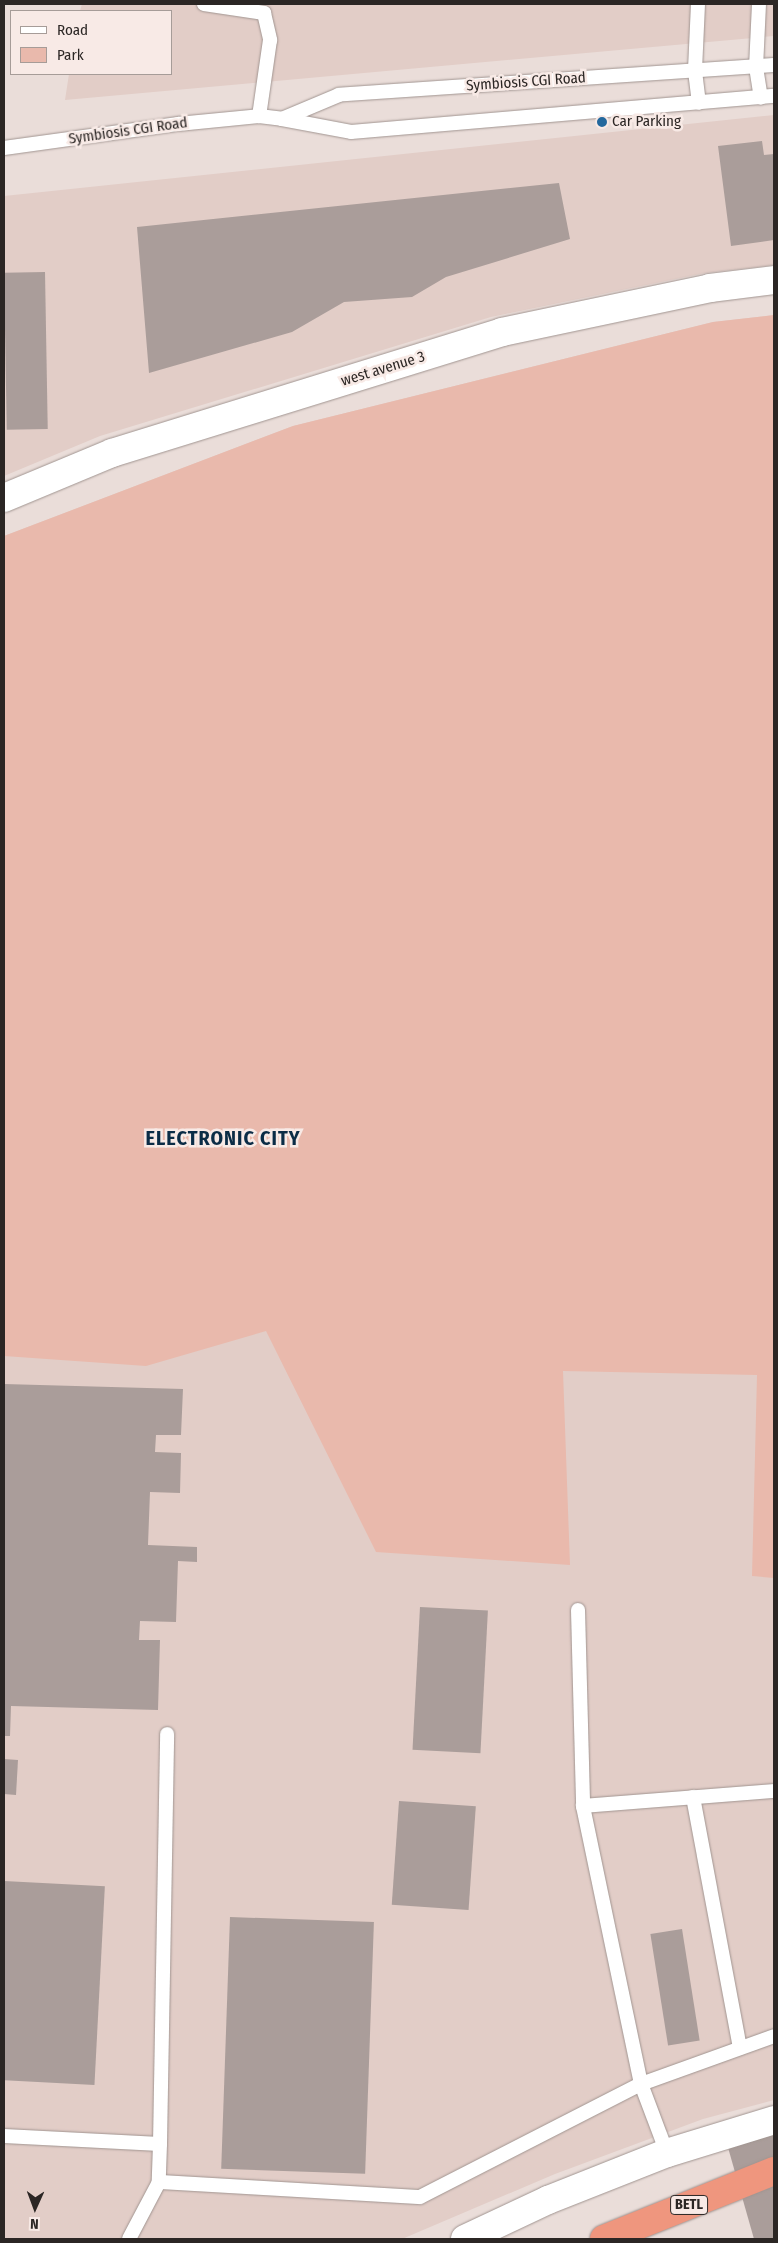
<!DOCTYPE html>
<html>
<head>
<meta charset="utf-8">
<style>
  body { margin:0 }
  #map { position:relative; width:778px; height:2243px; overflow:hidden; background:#eaddd9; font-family:"Fira Sans Condensed",sans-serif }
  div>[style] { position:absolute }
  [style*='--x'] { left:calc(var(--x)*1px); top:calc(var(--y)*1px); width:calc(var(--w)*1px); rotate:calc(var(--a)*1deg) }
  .built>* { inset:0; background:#e2cdc7 }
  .green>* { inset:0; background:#e9b9ac }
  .building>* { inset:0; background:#aa9d9a; transform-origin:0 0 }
  .roads { filter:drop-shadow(0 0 1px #a19591) drop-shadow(0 0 1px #a19591) }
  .service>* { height:14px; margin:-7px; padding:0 7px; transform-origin:7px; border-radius:7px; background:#fff }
  .tertiary>* { height:28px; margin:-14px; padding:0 14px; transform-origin:14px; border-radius:14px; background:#fff }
  .motorway>* { height:28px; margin:-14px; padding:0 14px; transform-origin:14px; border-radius:14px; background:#ef967e }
  .dots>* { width:14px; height:14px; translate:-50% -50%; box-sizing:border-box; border:2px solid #f8eae6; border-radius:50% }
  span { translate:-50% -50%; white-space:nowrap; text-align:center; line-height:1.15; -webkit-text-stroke:5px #f8eae6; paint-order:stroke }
  .shield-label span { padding:1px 4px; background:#f8eae6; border:1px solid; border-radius:4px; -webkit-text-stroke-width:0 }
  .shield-label { font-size:14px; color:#2b2624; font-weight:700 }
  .street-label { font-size:15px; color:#2b2624 }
  .poi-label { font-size:15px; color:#2b2624 }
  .left { translate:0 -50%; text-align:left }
  .district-label { font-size:20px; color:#0b2c46; font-weight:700; letter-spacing:1px }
  .frame { position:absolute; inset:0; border:5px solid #2b2624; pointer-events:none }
  .legend { position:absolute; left:10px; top:10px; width:162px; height:65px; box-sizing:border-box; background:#f8eae6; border:1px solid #a69c98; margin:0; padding:6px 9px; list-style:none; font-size:15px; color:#2b2624 }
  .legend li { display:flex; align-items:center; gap:10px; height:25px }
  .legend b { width:25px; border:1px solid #a69c98 }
  .north { position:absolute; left:10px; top:2183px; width:50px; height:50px; -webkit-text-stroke:4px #f8eae6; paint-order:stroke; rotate:182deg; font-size:14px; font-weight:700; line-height:20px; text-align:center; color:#2b2624 }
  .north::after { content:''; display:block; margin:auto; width:18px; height:22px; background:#2b2624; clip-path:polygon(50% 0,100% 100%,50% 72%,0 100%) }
</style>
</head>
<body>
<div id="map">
  <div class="built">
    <div style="clip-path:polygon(82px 4px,774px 4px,774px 36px,65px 100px,69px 74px,171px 74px,171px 11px,80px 11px)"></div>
    <div style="clip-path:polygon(774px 115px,774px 265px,705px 273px,491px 317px,100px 436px,4px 476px,4px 196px)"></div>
    <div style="clip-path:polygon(774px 315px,774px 2100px,703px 2119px,555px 2174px,402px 2239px,4px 2239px,4px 536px,293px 426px,713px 322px)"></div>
  </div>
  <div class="green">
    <div style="clip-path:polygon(774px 315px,774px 1578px,752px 1576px,757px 1375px,563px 1371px,570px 1565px,376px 1552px,266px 1331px,146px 1366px,4px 1356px,4px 536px,293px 426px,713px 322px)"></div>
  </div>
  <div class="building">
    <div style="clip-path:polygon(762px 141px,764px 155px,774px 154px,774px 240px,731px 246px,718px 146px)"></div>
    <div style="clip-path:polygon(559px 183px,570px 239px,446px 277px,412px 297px,344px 302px,292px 332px,149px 373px,137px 227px)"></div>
    <div style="left:45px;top:272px;width:157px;height:41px;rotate:89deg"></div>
    <div style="clip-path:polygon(4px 1384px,183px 1389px,181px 1435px,156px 1435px,155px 1452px,181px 1453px,180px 1493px,150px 1492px,148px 1545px,197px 1547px,197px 1562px,178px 1561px,176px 1622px,140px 1621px,139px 1640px,160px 1640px,158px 1710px,11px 1706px,10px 1736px,4px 1736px)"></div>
    <div style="left:420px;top:1607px;width:68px;height:143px;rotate:3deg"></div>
    <div style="clip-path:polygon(4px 1759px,18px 1760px,16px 1795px,4px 1794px)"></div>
    <div style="left:399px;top:1801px;width:77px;height:104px;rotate:4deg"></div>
    <div style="left:4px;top:1881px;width:101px;height:199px;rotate:3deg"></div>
    <div style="left:230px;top:1917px;width:144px;height:252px;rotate:2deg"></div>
    <div style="left:682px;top:1929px;width:113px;height:32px;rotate:81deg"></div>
    <div style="clip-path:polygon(774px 2131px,774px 2239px,754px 2239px,727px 2144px)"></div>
  </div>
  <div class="roads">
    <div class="service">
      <div style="--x:204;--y:4;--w:61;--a:8.5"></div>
      <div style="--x:264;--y:13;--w:28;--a:77"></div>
      <div style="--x:270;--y:40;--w:77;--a:98.2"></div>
      <div style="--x:698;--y:4;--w:67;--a:92.6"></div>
      <div style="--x:695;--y:71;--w:32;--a:83"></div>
      <div style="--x:759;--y:4;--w:63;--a:92.7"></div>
      <div style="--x:756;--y:67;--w:31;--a:81"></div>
      <div style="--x:774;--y:65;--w:436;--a:176.1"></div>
      <div style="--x:339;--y:95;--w:62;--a:157.2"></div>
      <div style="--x:282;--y:119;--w:70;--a:10.7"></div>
      <div style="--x:351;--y:132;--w:425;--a:-4.9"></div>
      <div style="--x:4;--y:148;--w:176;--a:-7.9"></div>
      <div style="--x:178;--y:124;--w:81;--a:-5.6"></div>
      <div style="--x:259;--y:116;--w:23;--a:7"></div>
      <div style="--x:578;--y:1610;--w:196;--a:88.5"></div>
      <div style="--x:693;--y:1797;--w:255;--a:79.4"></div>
      <div style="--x:4;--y:2136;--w:156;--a:2.9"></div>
      <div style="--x:160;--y:2144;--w:38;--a:92"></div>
      <div style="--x:159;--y:2182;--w:64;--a:117.8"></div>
      <div style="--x:160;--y:2144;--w:410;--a:-89"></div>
      <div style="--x:667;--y:2153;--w:74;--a:-110.6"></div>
      <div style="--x:641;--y:2084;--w:284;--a:-101.8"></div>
      <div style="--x:583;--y:1806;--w:192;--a:-4.5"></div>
      <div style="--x:159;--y:2182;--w:261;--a:3.3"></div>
      <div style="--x:420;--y:2197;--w:248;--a:-27.1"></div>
      <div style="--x:641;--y:2084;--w:141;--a:-19.8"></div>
    </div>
    <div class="tertiary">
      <div style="--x:4;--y:498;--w:117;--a:-22.6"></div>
      <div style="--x:112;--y:453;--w:408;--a:-17.2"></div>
      <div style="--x:502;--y:332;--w:213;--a:-11.9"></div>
      <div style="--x:710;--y:288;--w:64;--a:-7.1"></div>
      <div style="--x:465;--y:2239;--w:92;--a:-25.2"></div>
      <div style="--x:548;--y:2200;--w:128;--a:-21.6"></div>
      <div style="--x:667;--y:2153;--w:112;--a:-17.1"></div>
    </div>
    <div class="motorway">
      <div style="--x:604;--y:2239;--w:183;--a:-21.8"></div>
    </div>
  </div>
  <div class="dots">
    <div style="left:602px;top:122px;background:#23689d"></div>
  </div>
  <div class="shield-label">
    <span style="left:689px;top:2205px">BETL</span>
  </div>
  <div class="street-label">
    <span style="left:526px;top:82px;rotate:-4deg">Symbiosis CGI Road</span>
    <span style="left:128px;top:131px;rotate:-8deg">Symbiosis CGI Road</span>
    <span style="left:383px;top:369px;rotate:-17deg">west avenue 3</span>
  </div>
  <div class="poi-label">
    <span class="left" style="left:612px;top:122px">Car Parking</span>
  </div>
  <div class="district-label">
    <span style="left:223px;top:1138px">ELECTRONIC CITY</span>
  </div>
  <div class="frame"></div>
  <ul class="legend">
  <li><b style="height:6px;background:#fff"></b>Road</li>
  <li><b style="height:14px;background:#e9b9ac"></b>Park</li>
  </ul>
  <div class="north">N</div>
</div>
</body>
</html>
